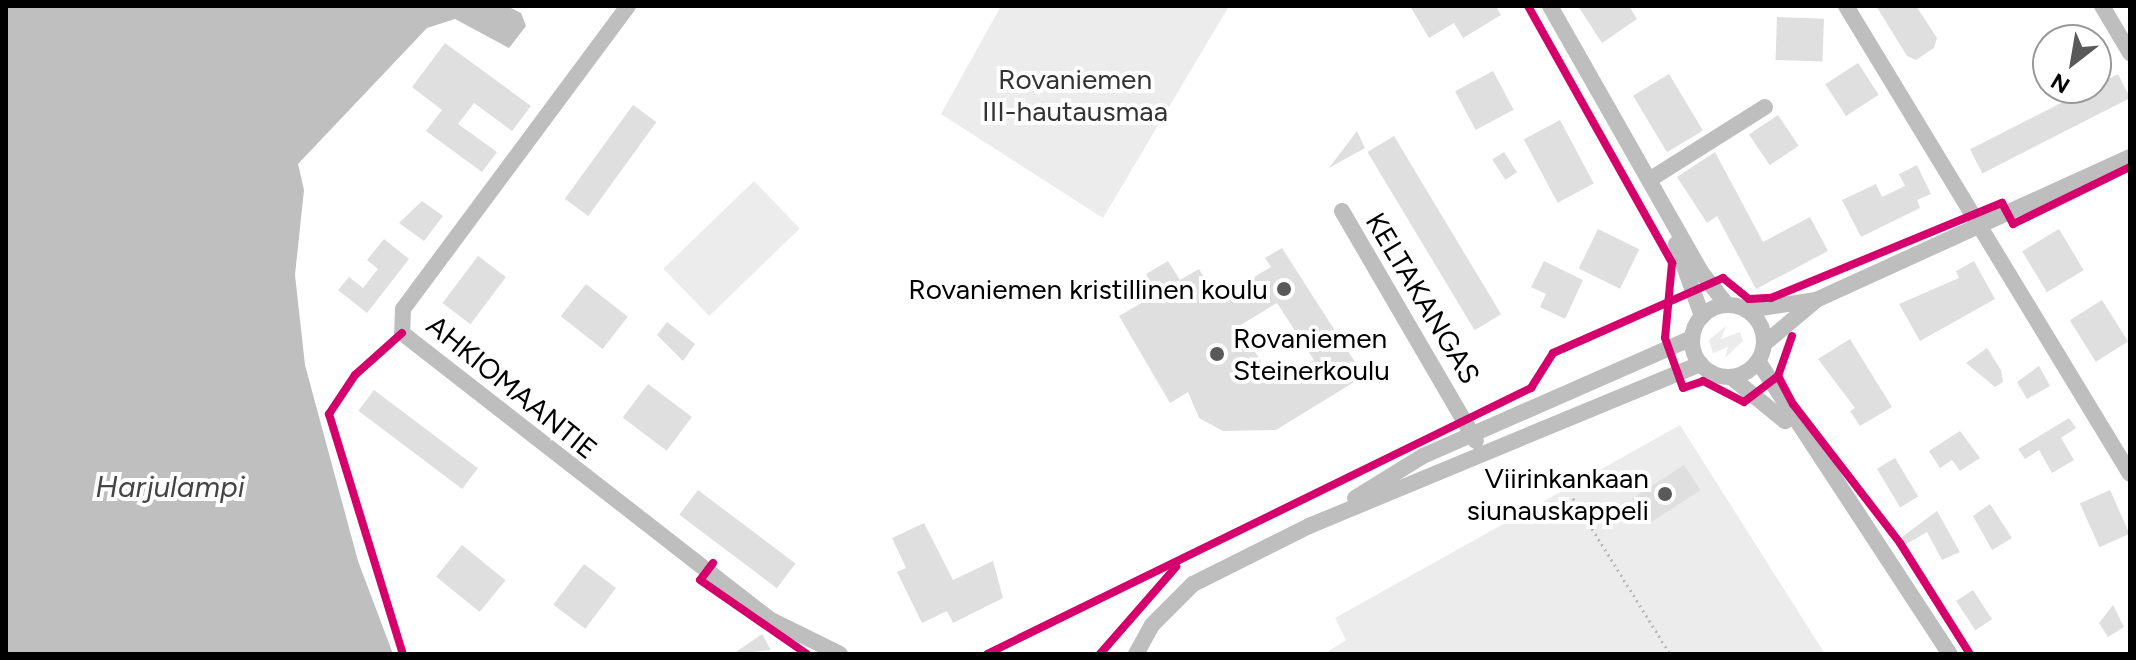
<!DOCTYPE html>
<html>
<head>
<meta charset="utf-8">
<style>
  body { margin:0 }
  #map { position:relative; width:2136px; height:660px; overflow:hidden; background:#fff; font-family:Figtree,sans-serif }
  div>[style] { position:absolute }
  [style*='--x'] { left:calc(var(--x)*1px); top:calc(var(--y)*1px); width:calc(var(--w)*1px); rotate:calc(var(--a)*1deg) }
  .green>* { inset:0; background:#ececec; transform-origin:0 0 }
  .water>* { inset:0; background:#bfbfbf }
  .building>* { inset:0; background:#dfdfdf; transform-origin:0 0 }
  .path>* { height:3px; margin-top:-1.5px; transform-origin:0; background:repeating-linear-gradient(90deg,#b9b9b9 0 2px,transparent 0 6px) }
  .minor>* { height:16px; margin:-8px; padding:0 8px; transform-origin:8px; border-radius:8px; background:#bebebe }
  .minor>.ring { margin:-8px; padding:0; box-sizing:content-box; background:none; border:16px solid #bebebe; border-radius:50% }
  .cycleway>* { height:8px; margin:-4px; padding:0 4px; transform-origin:4px; border-radius:4px; background:#d6006c }
  .dots>* { width:22px; height:22px; translate:-50% -50%; box-sizing:border-box; border:4px solid #fff; border-radius:50% }
  span { translate:-50% -50%; white-space:nowrap; text-align:center; line-height:1.15; -webkit-text-stroke:8px #fff; paint-order:stroke }
  .park-label { font-size:28px; color:#333 }
  .poi-label { font-size:28px; color:#000 }
  .right { translate:-100% -50%; text-align:right }
  .left { translate:0 -50%; text-align:left }
  .street-label { font-size:28px; color:#000 }
  .water-label { font-size:30px; color:#444; font-style:italic }
  .frame { position:absolute; inset:0; border:8px solid #000; pointer-events:none }
  .north { position:absolute; left:2032px; top:24px; width:80px; height:80px; box-sizing:border-box; background:#fff; border:2px solid #999; border-radius:50%; rotate:211deg; font-size:22px; font-weight:700; line-height:32px; text-align:center; color:#000 }
  .north::after { content:''; display:block; margin:auto; width:28px; height:36px; background:#595959; clip-path:polygon(50% 0,100% 100%,50% 72%,0 100%) }
</style>
</head>
<body>
<div id="map">
  <div class="green">
    <div style="clip-path:polygon(1001px 6px,1229px 6px,1103px 218px,941px 114px)"></div>
    <div style="left:754px;top:181px;width:66px;height:126px;rotate:46deg"></div>
    <div style="clip-path:polygon(1726px 326px,1721px 339px,1740px 332px,1743px 341px,1725px 358px,1728px 347px,1713px 353px,1709px 340px)"></div>
    <div style="clip-path:polygon(1680px 425px,1825px 654px,1324px 654px,1346px 640px,1335px 618px)"></div>
  </div>
  <div class="water">
    <div style="clip-path:polygon(6px 6px,507px 6px,521px 13px,526px 26px,509px 48px,455px 19px,427px 28px,298px 164px,304px 190px,295px 275px,305px 365px,358px 561px,393px 654px,6px 654px)"></div>
  </div>
  <div class="building">
    <div style="clip-path:polygon(1410px 6px,1496px 6px,1501px 15px,1463px 38px,1454px 23px,1429px 38px)"></div>
    <div style="clip-path:polygon(1578px 6px,1629px 6px,1637px 19px,1602px 43px)"></div>
    <div style="clip-path:polygon(1876px 6px,1916px 6px,1937px 38px,1934px 48px,1916px 60px,1907px 56px)"></div>
    <div style="left:1777px;top:17px;width:47px;height:43px;rotate:2deg"></div>
    <div style="clip-path:polygon(445px 43px,531px 106px,512px 131px,474px 103px,458px 124px,497px 152px,482px 172px,426px 131px,442px 110px,412px 87px)"></div>
    <div style="left:1858px;top:63px;width:38px;height:39px;rotate:57deg"></div>
    <div style="left:1493px;top:71px;width:44px;height:43px;rotate:62deg"></div>
    <div style="left:1669px;top:74px;width:66px;height:42px;rotate:59deg"></div>
    <div style="left:2118px;top:74px;width:27px;height:166px;rotate:63deg"></div>
    <div style="left:633px;top:105px;width:29px;height:116px;rotate:36deg"></div>
    <div style="left:1778px;top:115px;width:37px;height:35px;rotate:56deg"></div>
    <div style="left:1560px;top:120px;width:72px;height:41px;rotate:62deg"></div>
    <div style="clip-path:polygon(1357px 131px,1365px 148px,1329px 168px)"></div>
    <div style="left:1394px;top:136px;width:208px;height:31px;rotate:59deg"></div>
    <div style="left:1504px;top:152px;width:24px;height:14px;rotate:57deg"></div>
    <div style="clip-path:polygon(1715px 152px,1763px 242px,1810px 217px,1828px 251px,1756px 289px,1717px 216px,1707px 223px,1677px 177px)"></div>
    <div style="clip-path:polygon(1917px 165px,1931px 194px,1917px 200px,1920px 208px,1861px 237px,1842px 200px,1876px 184px,1882px 197px,1905px 186px,1899px 174px)"></div>
    <div style="clip-path:polygon(422px 201px,443px 216px,424px 241px,399px 223px)"></div>
    <div style="left:1598px;top:229px;width:46px;height:44px;rotate:26deg"></div>
    <div style="left:2059px;top:229px;width:48px;height:43px;rotate:59deg"></div>
    <div style="clip-path:polygon(384px 239px,409px 259px,367px 313px,338px 290px,349px 277px,363px 288px,378px 269px,367px 260px)"></div>
    <div style="clip-path:polygon(evenodd,1282px 248px,1364px 376px,1276px 430px,1223px 431px,1199px 418px,1188px 392px,1170px 403px,1119px 316px,1157px 294px,1146px 274px,1168px 261px,1180px 280px,1199px 269px,1217px 299px,1271px 267px,1265px 258px,1282px 248px,1277px 303px,1314px 360px,1275px 384px,1239px 326px,1277px 303px)"></div>
    <div style="left:478px;top:256px;width:35px;height:59px;rotate:37deg"></div>
    <div style="clip-path:polygon(1544px 261px,1583px 280px,1565px 319px,1540px 307px,1546px 294px,1531px 287px)"></div>
    <div style="clip-path:polygon(1974px 261px,1995px 299px,1920px 341px,1899px 304px,1959px 278px,1956px 271px)"></div>
    <div style="left:586px;top:284px;width:53px;height:41px;rotate:38deg"></div>
    <div style="left:2102px;top:300px;width:49px;height:38px;rotate:58deg"></div>
    <div style="clip-path:polygon(667px 322px,695px 344px,683px 361px,657px 335px)"></div>
    <div style="clip-path:polygon(1850px 339px,1892px 407px,1860px 426px,1850px 411px,1855px 408px,1818px 359px)"></div>
    <div style="clip-path:polygon(1987px 348px,2001px 370px,2003px 382px,1995px 387px,1966px 363px)"></div>
    <div style="clip-path:polygon(2039px 366px,2050px 386px,2027px 399px,2017px 382px)"></div>
    <div style="left:648px;top:384px;width:55px;height:42px;rotate:37deg"></div>
    <div style="left:374px;top:390px;width:130px;height:26px;rotate:37deg"></div>
    <div style="clip-path:polygon(2069px 418px,2076px 428px,2061px 438px,2074px 460px,2052px 473px,2039px 450px,2025px 459px,2018px 449px)"></div>
    <div style="clip-path:polygon(1960px 431px,1980px 458px,1960px 471px,1952px 460px,1940px 468px,1929px 451px)"></div>
    <div style="left:1895px;top:458px;width:45px;height:21px;rotate:59deg"></div>
    <div style="left:1684px;top:465px;width:30px;height:62px;rotate:57deg"></div>
    <div style="left:698px;top:490px;width:122px;height:31px;rotate:37deg"></div>
    <div style="left:2110px;top:490px;width:48px;height:33px;rotate:66deg"></div>
    <div style="clip-path:polygon(1990px 504px,2012px 538px,1992px 550px,1973px 516px)"></div>
    <div style="clip-path:polygon(1937px 511px,1960px 552px,1942px 560px,1927px 532px,1906px 544px,1902px 537px)"></div>
    <div style="clip-path:polygon(924px 523px,953px 580px,993px 561px,1003px 598px,953px 623px,947px 611px,922px 623px,897px 572px,906px 568px,892px 538px)"></div>
    <div style="left:462px;top:545px;width:56px;height:41px;rotate:39deg"></div>
    <div style="left:584px;top:564px;width:40px;height:51px;rotate:37deg"></div>
    <div style="left:1973px;top:590px;width:35px;height:20px;rotate:57deg"></div>
    <div style="clip-path:polygon(2113px 605px,2124px 627px,2108px 637px,2099px 623px)"></div>
    <div style="clip-path:polygon(762px 634px,771px 650px,733px 654px)"></div>
  </div>
  <div class="path">
    <div style="--x:1573;--y:498;--w:184;--a:58.1"></div>
  </div>
  <div class="minor">
    <div style="--x:628;--y:6;--w:377;--a:126.6"></div>
    <div style="--x:403;--y:309;--w:24;--a:92"></div>
    <div style="--x:402;--y:333;--w:465;--a:37.9"></div>
    <div style="--x:769;--y:619;--w:79;--a:26.2"></div>
    <div style="--x:1550;--y:6;--w:306;--a:60.4"></div>
    <div style="--x:1701;--y:272;--w:42;--a:51.8"></div>
    <div style="--x:1846;--y:6;--w:547;--a:58.75"></div>
    <div style="--x:2102;--y:6;--w:55;--a:59.2"></div>
    <div style="--x:1649;--y:180;--w:137;--a:-32.2"></div>
    <div style="--x:1342;--y:211;--w:266;--a:59.8"></div>
    <div style="--x:1676;--y:244;--w:77;--a:70.1"></div>
    <div class="ring" style="left:1692px;top:305px;width:56px;height:56px"></div>
    <div style="--x:1747;--y:310;--w:70;--a:-8.2"></div>
    <div style="--x:1816;--y:300;--w:345;--a:-24.5"></div>
    <div style="--x:1764;--y:344;--w:67;--a:-40.1"></div>
    <div style="--x:1758;--y:361;--w:350;--a:56.8"></div>
    <div style="--x:1731;--y:377;--w:70;--a:39.2"></div>
    <div style="--x:1355;--y:498;--w:80;--a:-31.7"></div>
    <div style="--x:1423;--y:456;--w:294;--a:-23.7"></div>
    <div style="--x:1136;--y:654;--w:33;--a:-61"></div>
    <div style="--x:1152;--y:625;--w:58;--a:-45"></div>
    <div style="--x:1193;--y:584;--w:130;--a:-26.6"></div>
    <div style="--x:1309;--y:526;--w:424;--a:-22.5"></div>
  </div>
  <div class="cycleway">
    <div style="--x:1528;--y:6;--w:295;--a:60.7"></div>
    <div style="--x:1672;--y:263;--w:75;--a:95.3"></div>
    <div style="--x:1665;--y:338;--w:53;--a:70.2"></div>
    <div style="--x:1683;--y:388;--w:21;--a:-19"></div>
    <div style="--x:1703;--y:381;--w:46;--a:27.1"></div>
    <div style="--x:1744;--y:402;--w:43;--a:-37.4"></div>
    <div style="--x:402;--y:333;--w:63;--a:138.2"></div>
    <div style="--x:355;--y:375;--w:47;--a:123.7"></div>
    <div style="--x:329;--y:414;--w:251;--a:72.9"></div>
    <div style="--x:1792;--y:336;--w:42;--a:109.3"></div>
    <div style="--x:1778;--y:376;--w:32;--a:62"></div>
    <div style="--x:1793;--y:404;--w:175;--a:52.4"></div>
    <div style="--x:1900;--y:543;--w:131;--a:57.8"></div>
    <div style="--x:713;--y:563;--w:21;--a:127"></div>
    <div style="--x:700;--y:580;--w:130;--a:34.7"></div>
    <div style="--x:987;--y:654;--w:606;--a:-26.06"></div>
    <div style="--x:1531;--y:388;--w:41;--a:-57.8"></div>
    <div style="--x:1553;--y:353;--w:186;--a:-23.8"></div>
    <div style="--x:1723;--y:278;--w:33;--a:39"></div>
    <div style="--x:1749;--y:299;--w:22;--a:-3"></div>
    <div style="--x:1771;--y:298;--w:250;--a:-22.4"></div>
    <div style="--x:2002;--y:203;--w:24;--a:62"></div>
    <div style="--x:2013;--y:224;--w:130;--a:-26"></div>
    <div style="--x:1100;--y:654;--w:116;--a:-48.9"></div>
  </div>
  <div class="dots">
    <div style="left:1284px;top:289px;background:#595959"></div>
    <div style="left:1217px;top:354px;background:#595959"></div>
    <div style="left:1665px;top:494px;background:#595959"></div>
  </div>
  <div class="park-label">
    <span style="left:1075px;top:95px">Rovaniemen<br>III-hautausmaa</span>
  </div>
  <div class="poi-label">
    <span class="right" style="left:1268px;top:289px">Rovaniemen kristillinen koulu</span>
    <span class="left" style="left:1233px;top:354px">Rovaniemen<br>Steinerkoulu</span>
    <span class="right" style="left:1649px;top:494px">Viirinkankaan<br>siunauskappeli</span>
  </div>
  <div class="street-label">
    <span style="left:1423px;top:298px;rotate:59deg">KELTAKANGAS</span>
    <span style="left:512px;top:387px;rotate:39deg">AHKIOMAANTIE</span>
  </div>
  <div class="water-label">
    <span style="left:170px;top:487px">Harjulampi</span>
  </div>
  <div class="frame"></div>
  <div class="north">N</div>
</div>
</body>
</html>
